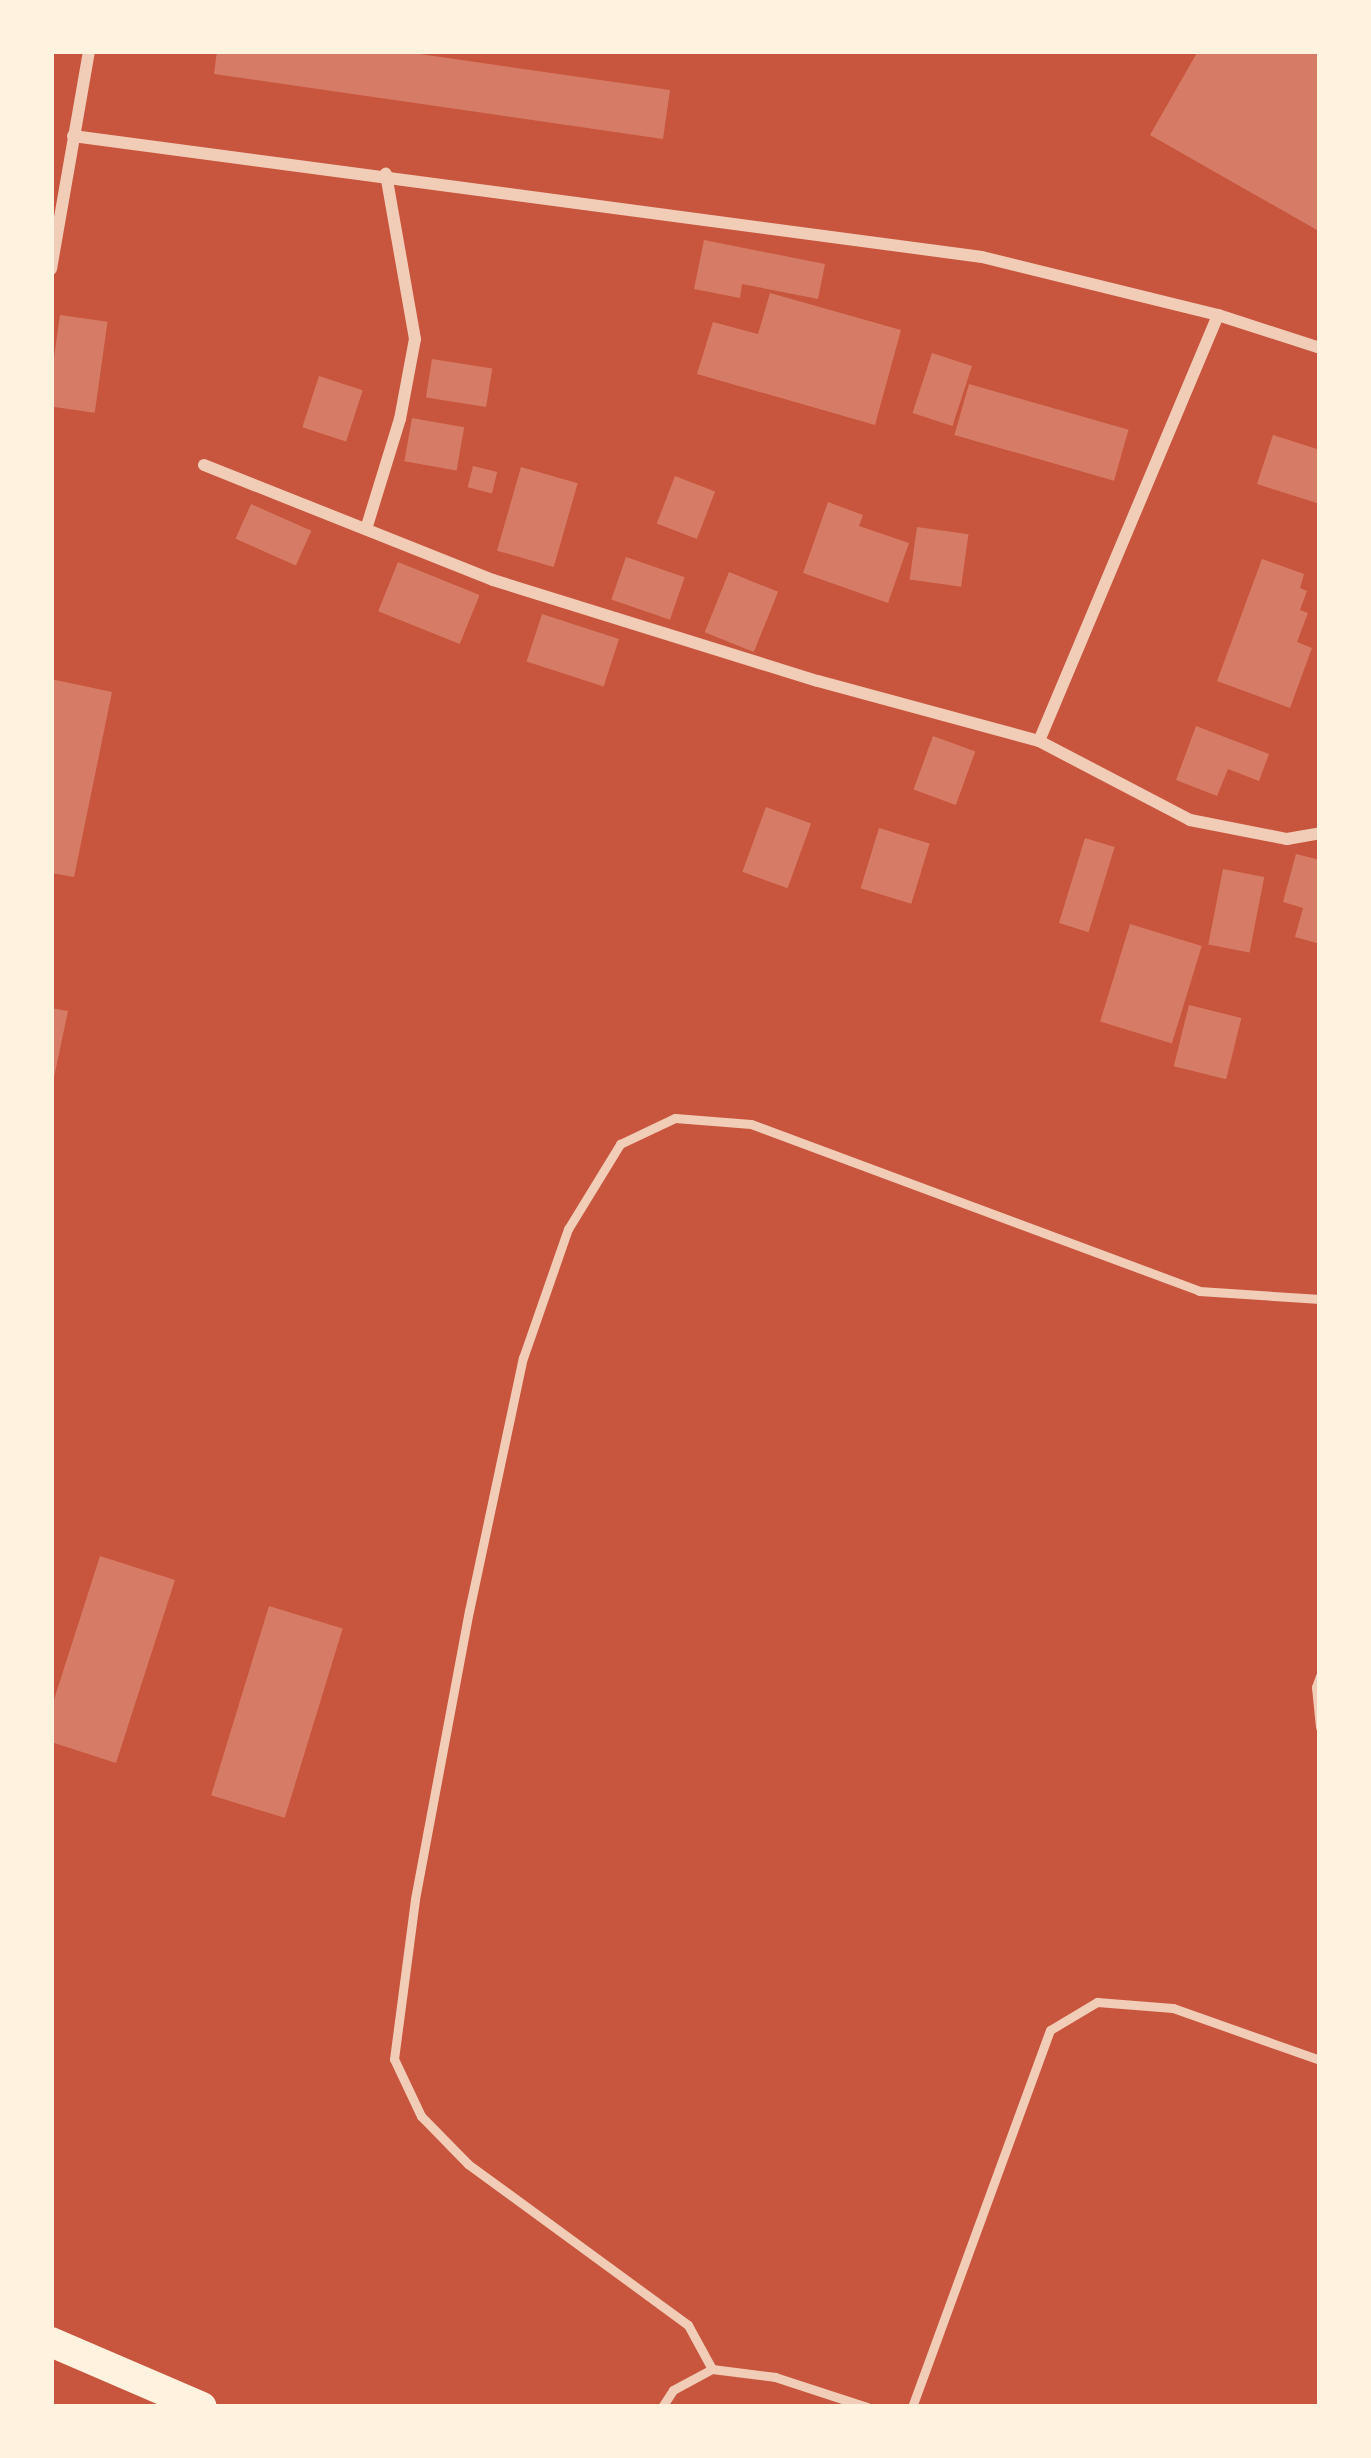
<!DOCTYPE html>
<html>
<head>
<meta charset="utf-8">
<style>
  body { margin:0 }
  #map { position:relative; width:1371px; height:2458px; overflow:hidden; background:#c8553d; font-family:Mulish,sans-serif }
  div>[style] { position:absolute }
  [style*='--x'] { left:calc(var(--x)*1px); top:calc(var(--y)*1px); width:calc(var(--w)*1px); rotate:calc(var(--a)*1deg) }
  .building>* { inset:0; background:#d67c66; transform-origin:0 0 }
  .service>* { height:9px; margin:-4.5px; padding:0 4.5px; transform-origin:4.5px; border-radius:4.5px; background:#f1ccb7 }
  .minor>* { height:12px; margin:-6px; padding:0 6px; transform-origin:6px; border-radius:6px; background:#f1ccb7 }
  .primary>* { height:30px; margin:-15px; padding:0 15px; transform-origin:15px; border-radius:15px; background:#fff3e0 }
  span { translate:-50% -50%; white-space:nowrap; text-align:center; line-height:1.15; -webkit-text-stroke:9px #fff3e0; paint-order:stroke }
  .frame { position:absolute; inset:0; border:54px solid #fff3e0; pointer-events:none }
</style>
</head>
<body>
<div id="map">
  <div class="building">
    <div style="clip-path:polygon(217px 51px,399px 51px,670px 90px,663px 139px,214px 74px)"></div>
    <div style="clip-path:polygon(1198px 51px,1320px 51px,1317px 230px,1150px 135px)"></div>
    <div style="clip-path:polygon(704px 240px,825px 264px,818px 299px,742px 284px,740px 298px,694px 289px)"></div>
    <div style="clip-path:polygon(770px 293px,901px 330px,875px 425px,697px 374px,713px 322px,758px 334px)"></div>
    <div style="left:60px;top:315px;width:48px;height:92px;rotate:8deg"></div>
    <div style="left:932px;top:353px;width:42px;height:63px;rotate:18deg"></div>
    <div style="left:432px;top:359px;width:61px;height:39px;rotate:9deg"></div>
    <div style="left:319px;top:376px;width:46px;height:54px;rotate:18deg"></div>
    <div style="left:969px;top:384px;width:166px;height:53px;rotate:16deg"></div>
    <div style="left:412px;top:418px;width:53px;height:44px;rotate:10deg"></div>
    <div style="clip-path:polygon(1273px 435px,1320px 450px,1320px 504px,1257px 484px)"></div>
    <div style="left:473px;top:466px;width:25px;height:22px;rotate:14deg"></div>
    <div style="left:521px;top:467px;width:59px;height:87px;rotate:16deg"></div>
    <div style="left:675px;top:476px;width:43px;height:51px;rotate:21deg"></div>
    <div style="clip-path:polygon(828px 502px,863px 515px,859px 526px,909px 543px,888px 603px,803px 573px)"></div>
    <div style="left:251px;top:504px;width:66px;height:38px;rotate:24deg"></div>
    <div style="left:917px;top:527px;width:52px;height:53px;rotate:8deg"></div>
    <div style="left:626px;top:557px;width:62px;height:45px;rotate:19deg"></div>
    <div style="clip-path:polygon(1262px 559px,1304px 574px,1300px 588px,1307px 591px,1300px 610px,1308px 613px,1297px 642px,1312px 648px,1290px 708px,1217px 681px)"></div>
    <div style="left:398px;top:562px;width:88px;height:53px;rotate:22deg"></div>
    <div style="left:729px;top:572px;width:53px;height:65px;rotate:22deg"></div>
    <div style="left:542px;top:614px;width:81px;height:50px;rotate:18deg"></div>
    <div style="clip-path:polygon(51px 679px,112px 692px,74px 877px,51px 873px)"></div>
    <div style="clip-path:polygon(1196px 726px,1269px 754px,1259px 781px,1228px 769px,1217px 796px,1176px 780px)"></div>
    <div style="left:933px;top:736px;width:45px;height:57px;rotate:20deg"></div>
    <div style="left:766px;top:807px;width:48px;height:69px;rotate:20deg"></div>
    <div style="left:879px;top:828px;width:53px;height:63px;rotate:17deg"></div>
    <div style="left:1085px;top:838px;width:31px;height:89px;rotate:17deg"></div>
    <div style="clip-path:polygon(1296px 854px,1320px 860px,1320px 944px,1295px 937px,1303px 908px,1283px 902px)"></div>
    <div style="left:1223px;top:869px;width:42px;height:77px;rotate:11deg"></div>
    <div style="left:1130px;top:924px;width:75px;height:102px;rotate:17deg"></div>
    <div style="left:1189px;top:1005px;width:54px;height:63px;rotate:14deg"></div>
    <div style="clip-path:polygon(51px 1008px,68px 1011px,53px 1082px,51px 1081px)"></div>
    <div style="clip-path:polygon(100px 1556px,175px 1580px,116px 1763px,51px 1742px,51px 1709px)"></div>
    <div style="left:269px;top:1606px;width:77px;height:198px;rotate:17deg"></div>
  </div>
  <div class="service">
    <div style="--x:1320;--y:1676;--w:12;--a:110"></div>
    <div style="--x:1316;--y:1687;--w:40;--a:84.3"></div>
    <div style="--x:712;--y:2369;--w:50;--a:-118.6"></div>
    <div style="--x:688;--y:2325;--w:273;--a:-143.8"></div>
    <div style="--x:468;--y:2164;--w:67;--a:-134.4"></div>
    <div style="--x:421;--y:2116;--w:63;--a:-115.3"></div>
    <div style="--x:394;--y:2059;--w:161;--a:-82.5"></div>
    <div style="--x:415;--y:1899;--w:293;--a:-79.4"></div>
    <div style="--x:469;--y:1611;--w:259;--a:-78"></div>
    <div style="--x:523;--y:1358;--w:137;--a:-70.8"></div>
    <div style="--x:568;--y:1229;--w:100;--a:-58.5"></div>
    <div style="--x:620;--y:1144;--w:61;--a:-25.3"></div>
    <div style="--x:675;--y:1118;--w:76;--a:4.5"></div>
    <div style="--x:751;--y:1124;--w:478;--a:20.4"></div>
    <div style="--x:1199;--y:1291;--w:121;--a:3.8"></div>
    <div style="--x:662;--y:2407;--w:20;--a:-57"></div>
    <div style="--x:673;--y:2390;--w:44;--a:-28.3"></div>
    <div style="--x:712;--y:2369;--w:64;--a:7.2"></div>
    <div style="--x:775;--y:2377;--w:97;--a:18.1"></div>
    <div style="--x:912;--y:2407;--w:401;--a:-69.9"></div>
    <div style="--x:1050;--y:2030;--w:55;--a:-30.8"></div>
    <div style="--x:1097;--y:2002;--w:76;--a:4.5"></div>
    <div style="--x:1173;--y:2008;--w:156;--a:19.5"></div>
  </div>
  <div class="minor">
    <div style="--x:73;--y:136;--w:917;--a:7.58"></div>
    <div style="--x:982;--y:257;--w:243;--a:13.8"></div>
    <div style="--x:1218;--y:315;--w:107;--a:17.9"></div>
    <div style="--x:51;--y:269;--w:221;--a:-80.1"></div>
    <div style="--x:204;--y:465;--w:311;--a:21.7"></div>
    <div style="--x:493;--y:580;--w:340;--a:17.3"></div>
    <div style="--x:818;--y:681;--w:229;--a:15.2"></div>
    <div style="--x:1039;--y:741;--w:170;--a:27.6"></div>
    <div style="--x:1190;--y:820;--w:99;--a:11.1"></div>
    <div style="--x:1287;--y:839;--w:34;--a:-10"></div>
    <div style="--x:367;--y:526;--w:112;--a:-72.9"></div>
    <div style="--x:400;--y:419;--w:81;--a:-79.4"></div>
    <div style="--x:415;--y:339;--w:168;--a:-100"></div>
    <div style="--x:1039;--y:741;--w:462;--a:-67.2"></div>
  </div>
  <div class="primary">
    <div style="--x:51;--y:2342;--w:164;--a:23.3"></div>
  </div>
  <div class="frame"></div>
</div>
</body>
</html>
